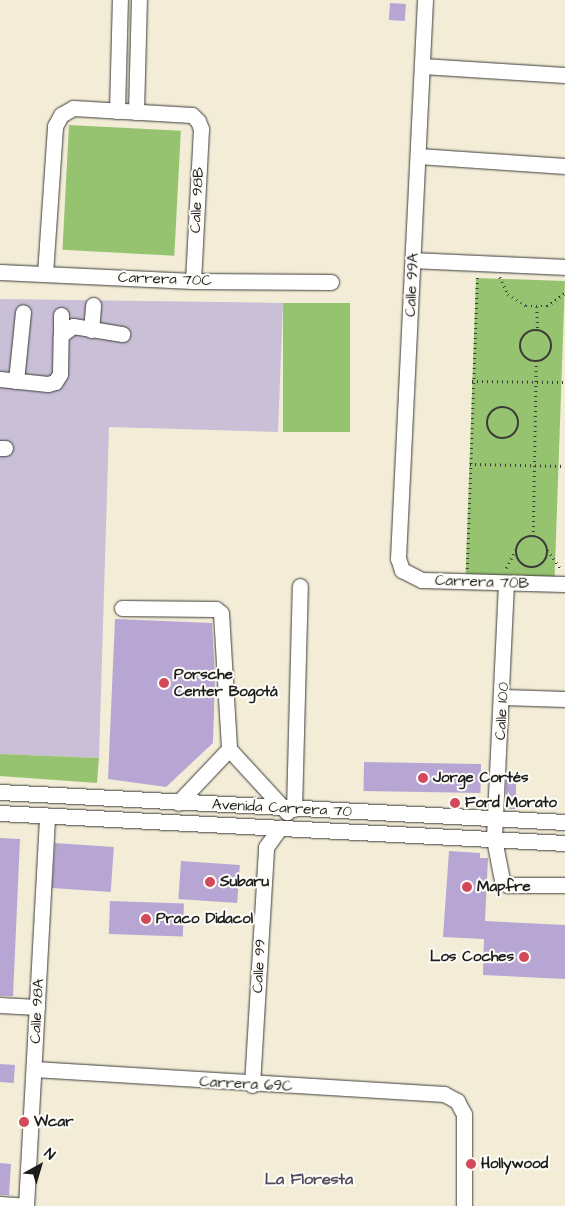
<!DOCTYPE html>
<html>
<head>
<meta charset="utf-8">
<style>
  body { margin:0 }
  #map { position:relative; width:565px; height:1206px; overflow:hidden; background:#f3edd8; font-family:"Architects Daughter",sans-serif }
  div>[style] { position:absolute }
  [style*='--x'] { left:calc(var(--x)*1px); top:calc(var(--y)*1px); width:calc(var(--w)*1px); rotate:calc(var(--a)*1deg) }
  .industrial>* { inset:0; background:#c9bfd7 }
  .green>* { inset:0; background:#96c370; transform-origin:0 0 }
  .building>* { inset:0; background:#b7a6d3; transform-origin:0 0 }
  .path>* { height:2.5px; margin-top:-1.25px; transform-origin:0; background:repeating-linear-gradient(90deg,#3c3b38 0 1px,transparent 0 5px) }
  .path>.ring { margin:-1.25px; padding:0; box-sizing:content-box; background:none; border:2.5px solid #3c3b38; border-radius:50% }
  .roads { filter:drop-shadow(0 0 1px #3c3b38) drop-shadow(0 0 1px #3c3b38) }
  .minor>* { height:15px; margin:-7.5px; padding:0 7.5px; transform-origin:7.5px; border-radius:7.5px; background:#fff }
  .dots>* { width:14px; height:14px; translate:-50% -50%; box-sizing:border-box; border:2px solid #fdfcf7; border-radius:50% }
  span { translate:-50% -50%; white-space:nowrap; text-align:center; line-height:1.15; -webkit-text-stroke:4px #fdfcf7; paint-order:stroke }
  .street-label { font-size:15px; color:#1c1c1c }
  .poi-label { font-size:15px; color:#1c1c1c; font-weight:700 }
  .left { translate:0 -50%; text-align:left }
  .right { translate:-100% -50%; text-align:right }
  .neighbourhood-label { font-size:16px; color:#524c5c; font-weight:700 }
  .north { position:absolute; left:15px; top:1141px; width:50px; height:50px; -webkit-text-stroke:4px #fdfcf7; paint-order:stroke; rotate:39deg; font-size:14px; font-weight:700; line-height:20px; text-align:center; color:#1c1c1c }
  .north::after { content:''; display:block; margin:auto; width:18px; height:22px; background:#1c1c1c; clip-path:polygon(50% 0,100% 100%,50% 72%,0 100%) }
</style>
</head>
<body>
<div id="map">
  <div class="industrial">
    <div style="clip-path:polygon(0 299px,283px 303px,278px 432px,109px 427px,99px 758px,0 754px)"></div>
  </div>
  <div class="green">
    <div style="left:69px;top:125px;width:112px;height:125px;rotate:3deg"></div>
    <div style="left:476px;top:278px;width:89px;height:296px;rotate:2deg"></div>
    <div style="left:283px;top:303px;width:67px;height:129px"></div>
    <div style="clip-path:polygon(0 754px,99px 758px,97px 783px,0 776px)"></div>
  </div>
  <div class="building">
    <div style="left:390px;top:3px;width:16px;height:17px;rotate:4deg"></div>
    <div style="clip-path:polygon(115px 619px,212px 623px,215px 677px,213px 743px,166px 787px,108px 779px)"></div>
    <div style="left:364px;top:762px;width:117px;height:29px;rotate:1deg"></div>
    <div style="left:506px;top:773px;width:10px;height:36px"></div>
    <div style="clip-path:polygon(0 838px,20px 839px,13px 996px,0 996px)"></div>
    <div style="left:55px;top:843px;width:59px;height:45px;rotate:4deg"></div>
    <div style="clip-path:polygon(449px 851px,480px 853px,480px 858px,488px 858px,485px 921px,565px 925px,565px 979px,483px 975px,484px 939px,443px 937px)"></div>
    <div style="left:181px;top:861px;width:59px;height:38px;rotate:4deg"></div>
    <div style="left:110px;top:901px;width:74px;height:33px;rotate:2deg"></div>
    <div style="left:0;top:1064px;width:15px;height:18px;rotate:4deg"></div>
    <div style="clip-path:polygon(0 1163px,11px 1164px,9px 1195px,0 1195px)"></div>
  </div>
  <div class="path">
    <div style="--x:500;--y:277;--w:19;--a:65"></div>
    <div style="--x:508;--y:294;--w:22;--a:34"></div>
    <div style="--x:526;--y:306;--w:21;--a:0"></div>
    <div style="--x:547;--y:306;--w:22;--a:-36"></div>
    <div style="--x:537;--y:307;--w:23;--a:88"></div>
    <div class="ring" style="left:520px;top:330px;width:29.5px;height:29.5px"></div>
    <div style="--x:472;--y:381;--w:93;--a:0.6"></div>
    <div class="ring" style="left:487px;top:407px;width:29.5px;height:29.5px"></div>
    <div style="--x:470;--y:464;--w:95;--a:1.2"></div>
    <div class="ring" style="left:516px;top:536px;width:29.5px;height:29.5px"></div>
    <div style="--x:533;--y:537;--w:175;--a:-89"></div>
    <div style="--x:548;--y:550;--w:23;--a:56"></div>
    <div style="--x:506;--y:568;--w:21;--a:-62"></div>
    <div style="--x:467;--y:569;--w:292;--a:-88"></div>
  </div>
  <div class="roads">
    <div class="minor">
      <div style="--x:425;--y:0;--w:559;--a:92.77"></div>
      <div style="--x:398;--y:558;--w:13;--a:72"></div>
      <div style="--x:402;--y:570;--w:22;--a:27"></div>
      <div style="--x:422;--y:580;--w:143;--a:1.6"></div>
      <div style="--x:422;--y:66;--w:143;--a:3.6"></div>
      <div style="--x:117;--y:111;--w:111;--a:-88.5"></div>
      <div style="--x:136;--y:112;--w:112;--a:-88.5"></div>
      <div style="--x:418;--y:156;--w:147;--a:3.9"></div>
      <div style="--x:413;--y:260;--w:152;--a:2.6"></div>
      <div style="--x:0;--y:272;--w:193;--a:2.7"></div>
      <div style="--x:193;--y:281;--w:138;--a:0.4"></div>
      <div style="--x:45;--y:274;--w:148;--a:-86.1"></div>
      <div style="--x:55;--y:126;--w:13;--a:-61"></div>
      <div style="--x:61;--y:115;--w:14;--a:-30"></div>
      <div style="--x:73;--y:108;--w:119;--a:3.4"></div>
      <div style="--x:192;--y:115;--w:8;--a:45"></div>
      <div style="--x:198;--y:121;--w:9;--a:69"></div>
      <div style="--x:201;--y:129;--w:152;--a:93"></div>
      <div style="--x:61;--y:315;--w:20;--a:90"></div>
      <div style="--x:91;--y:330;--w:25;--a:-85"></div>
      <div style="--x:0;--y:379;--w:48;--a:5.9"></div>
      <div style="--x:48;--y:384;--w:7;--a:-16"></div>
      <div style="--x:55;--y:382;--w:9;--a:-58"></div>
      <div style="--x:60;--y:374;--w:39;--a:-89"></div>
      <div style="--x:61;--y:335;--w:15;--a:-37"></div>
      <div style="--x:73;--y:326;--w:50;--a:9.3"></div>
      <div style="--x:16;--y:381;--w:69;--a:-84.2"></div>
      <div style="--x:0;--y:448;--w:5;--a:0"></div>
      <div style="--x:506;--y:583;--w:256;--a:92.7"></div>
      <div style="--x:494;--y:839;--w:42;--a:79"></div>
      <div style="--x:502;--y:880;--w:8;--a:40"></div>
      <div style="--x:508;--y:885;--w:57;--a:0"></div>
      <div style="--x:122;--y:608;--w:94;--a:0.6"></div>
      <div style="--x:216;--y:609;--w:6;--a:39"></div>
      <div style="--x:221;--y:613;--w:136;--a:86.6"></div>
      <div style="--x:229;--y:749;--w:74;--a:133.4"></div>
      <div style="--x:503;--y:697;--w:62;--a:1.8"></div>
      <div style="--x:229;--y:749;--w:86;--a:47.4"></div>
      <div style="--x:0;--y:792;--w:566;--a:3.04"></div>
      <div style="--x:294;--y:809;--w:223;--a:-88.5"></div>
      <div style="--x:0;--y:813;--w:566;--a:3.04"></div>
      <div style="--x:0;--y:1005;--w:37;--a:3"></div>
      <div style="--x:34;--y:1069;--w:411;--a:3.5"></div>
      <div style="--x:444;--y:1094;--w:15;--a:28"></div>
      <div style="--x:457;--y:1101;--w:15;--a:62"></div>
      <div style="--x:464;--y:1114;--w:92;--a:90"></div>
      <div style="--x:252;--y:1085;--w:238;--a:-86.6"></div>
      <div style="--x:266;--y:847;--w:24;--a:-54"></div>
      <div style="--x:0;--y:1204;--w:26;--a:4"></div>
      <div style="--x:26;--y:1206;--w:391;--a:-86.9"></div>
    </div>
  </div>
  <div class="dots">
    <div style="left:164px;top:683px;background:#d1495b"></div>
    <div style="left:423px;top:778px;background:#d1495b"></div>
    <div style="left:455px;top:803px;background:#d1495b"></div>
    <div style="left:210px;top:882px;background:#d1495b"></div>
    <div style="left:467px;top:887px;background:#d1495b"></div>
    <div style="left:146px;top:919px;background:#d1495b"></div>
    <div style="left:524px;top:957px;background:#d1495b"></div>
    <div style="left:24px;top:1122px;background:#d1495b"></div>
    <div style="left:471px;top:1164px;background:#d1495b"></div>
  </div>
  <div class="street-label">
    <span style="left:197px;top:200px;rotate:-87deg">Calle 98B</span>
    <span style="left:165px;top:279px;rotate:2deg">Carrera 70C</span>
    <span style="left:412px;top:285px;rotate:-87deg">Calle 99A</span>
    <span style="left:482px;top:582px;rotate:2deg">Carrera 70B</span>
    <span style="left:502px;top:711px;rotate:-87deg">Calle 100</span>
    <span style="left:282px;top:808px;rotate:3deg">Avenida Carrera 70</span>
    <span style="left:259px;top:966px;rotate:-87deg">Calle 99</span>
    <span style="left:37px;top:1011px;rotate:-87deg">Calle 98A</span>
    <span style="left:246px;top:1084px;rotate:3deg">Carrera 69C</span>
  </div>
  <div class="poi-label">
    <span class="left" style="left:174px;top:683px">Porsche<br>Center Bogotá</span>
    <span class="left" style="left:433px;top:778px">Jorge Cortés</span>
    <span class="left" style="left:465px;top:803px">Ford Morato</span>
    <span class="left" style="left:220px;top:882px">Subaru</span>
    <span class="left" style="left:477px;top:887px">Mapfre</span>
    <span class="left" style="left:156px;top:919px">Praco Didacol</span>
    <span class="right" style="left:514px;top:957px">Los Coches</span>
    <span class="left" style="left:34px;top:1122px">Wcar</span>
    <span class="left" style="left:481px;top:1164px">Hollywood</span>
  </div>
  <div class="neighbourhood-label">
    <span style="left:309px;top:1179px">La Floresta</span>
  </div>
  <div class="north">N</div>
</div>
</body>
</html>
